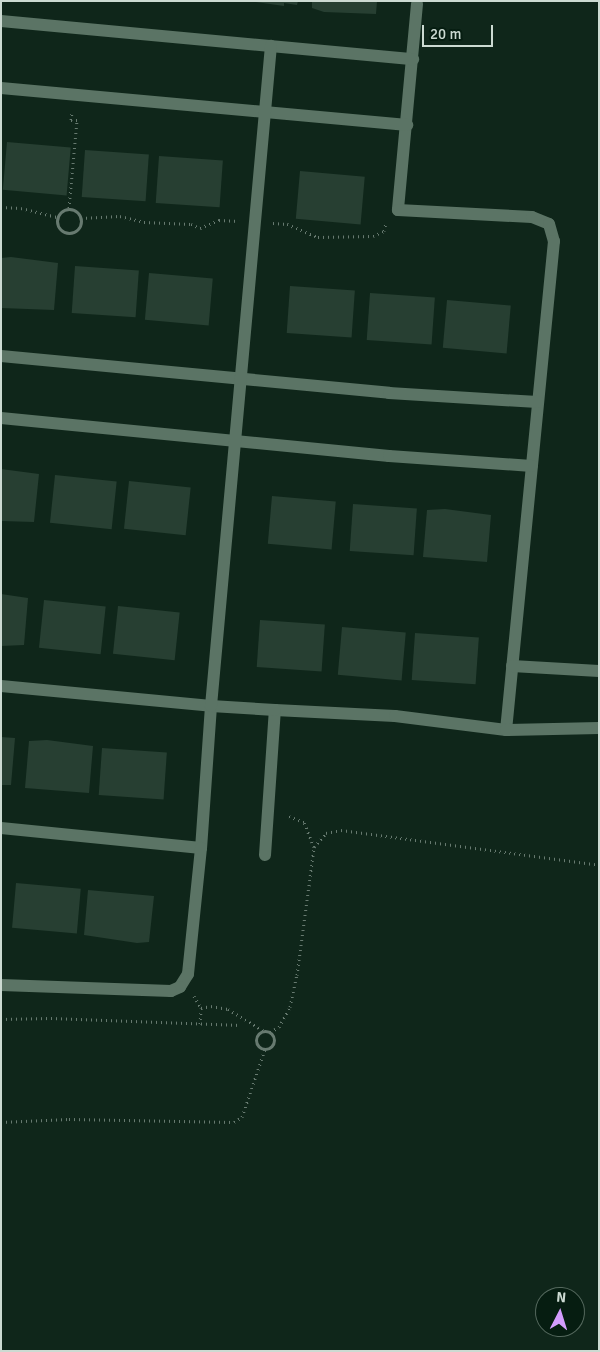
<!DOCTYPE html>
<html>
<head>
<meta charset="utf-8">
<style>
  body { margin:0 }
  #map { position:relative; width:600px; height:1352px; overflow:hidden; background:#0f261a; font-family:Signika,sans-serif }
  div>[style] { position:absolute }
  [style*='--x'] { left:calc(var(--x)*1px); top:calc(var(--y)*1px); width:calc(var(--w)*1px); rotate:calc(var(--a)*1deg) }
  .building>* { inset:0; background:#273f32; transform-origin:0 0 }
  .path>* { height:3px; margin-top:-1.5px; transform-origin:0; background:repeating-linear-gradient(90deg,#677a70 0 1px,transparent 0 5px) }
  .path>.ring { margin:-1.5px; padding:0; box-sizing:content-box; background:none; border:3px solid #677a70; border-radius:50% }
  .minor>* { height:12px; margin:-6px; padding:0 6px; transform-origin:6px; border-radius:6px; background:#5b7465 }
  span { translate:-50% -50%; white-space:nowrap; text-align:center; line-height:1.15; -webkit-text-stroke:4.5px #061d11; paint-order:stroke }
  .frame { position:absolute; inset:0; border:2px solid #ccdad2; pointer-events:none }
  .north { position:absolute; left:535px; top:1287px; width:50px; height:50px; box-sizing:border-box; background:#061d11; border:1px solid #55695e; border-radius:50%; rotate:5deg; font-size:14px; font-weight:700; line-height:20px; text-align:center; color:#ccdad2 }
  .north::after { content:''; display:block; margin:auto; width:18px; height:22px; background:#d39cfd; clip-path:polygon(50% 0,100% 100%,50% 72%,0 100%) }
  .scale { position:absolute; left:422px; top:25px; width:71px; height:22px; box-sizing:border-box; border:2px solid #ccdad2; border-top:0; padding-left:6px; font-size:15px; line-height:18px; white-space:nowrap; color:#ccdad2; -webkit-text-stroke:4px #061d11; paint-order:stroke }
</style>
</head>
<body>
<div id="map">
  <div class="building">
    <div style="clip-path:polygon(248px 1px,298px 1px,297px 5px,284px 3px,284px 6px)"></div>
    <div style="clip-path:polygon(312px 1px,377px 1px,376px 14px,324px 12px,312px 8px)"></div>
    <div style="left:7px;top:142px;width:64px;height:48px;rotate:5deg"></div>
    <div style="left:85px;top:150px;width:64px;height:47px;rotate:4deg"></div>
    <div style="left:159px;top:156px;width:64px;height:47px;rotate:4deg"></div>
    <div style="left:300px;top:171px;width:65px;height:48px;rotate:5deg"></div>
    <div style="clip-path:polygon(11px 257px,58px 263px,54px 310px,1px 308px,1px 258px)"></div>
    <div style="left:75px;top:266px;width:64px;height:47px;rotate:4deg"></div>
    <div style="left:149px;top:273px;width:64px;height:47px;rotate:5deg"></div>
    <div style="left:290px;top:286px;width:65px;height:47px;rotate:4deg"></div>
    <div style="left:370px;top:293px;width:65px;height:47px;rotate:4deg"></div>
    <div style="left:447px;top:300px;width:64px;height:48px;rotate:5deg"></div>
    <div style="clip-path:polygon(1px 469px,39px 474px,34px 522px,1px 521px)"></div>
    <div style="left:55px;top:475px;width:62px;height:48px;rotate:6deg"></div>
    <div style="left:129px;top:481px;width:62px;height:48px;rotate:6deg"></div>
    <div style="left:272px;top:496px;width:64px;height:48px;rotate:5deg"></div>
    <div style="left:353px;top:504px;width:64px;height:47px;rotate:4deg"></div>
    <div style="clip-path:polygon(445px 509px,491px 515px,487px 562px,423px 557px,427px 510px)"></div>
    <div style="clip-path:polygon(1px 594px,28px 598px,24px 645px,1px 646px)"></div>
    <div style="left:44px;top:600px;width:62px;height:48px;rotate:6deg"></div>
    <div style="left:118px;top:606px;width:62px;height:48px;rotate:6deg"></div>
    <div style="left:260px;top:620px;width:65px;height:47px;rotate:4deg"></div>
    <div style="left:342px;top:627px;width:64px;height:48px;rotate:5deg"></div>
    <div style="left:415px;top:633px;width:64px;height:47px;rotate:4deg"></div>
    <div style="clip-path:polygon(1px 737px,15px 738px,11px 785px,1px 785px)"></div>
    <div style="clip-path:polygon(47px 740px,93px 746px,89px 793px,25px 788px,29px 741px)"></div>
    <div style="left:102px;top:748px;width:65px;height:47px;rotate:4deg"></div>
    <div style="left:16px;top:883px;width:65px;height:45px;rotate:5deg"></div>
    <div style="clip-path:polygon(88px 890px,154px 896px,149px 942px,137px 943px,84px 935px)"></div>
  </div>
  <div class="path">
    <div style="--x:1;--y:207;--w:20;--a:3"></div>
    <div style="--x:21;--y:208;--w:37;--a:14"></div>
    <div style="--x:69;--y:208;--w:88;--a:-84.8"></div>
    <div style="--x:77;--y:120;--w:6;--a:180"></div>
    <div style="--x:71;--y:120;--w:8;--a:-83"></div>
    <div class="ring" style="left:57px;top:209px;width:21px;height:21px"></div>
    <div style="--x:81;--y:218;--w:39;--a:-3"></div>
    <div style="--x:120;--y:216;--w:25;--a:14"></div>
    <div style="--x:144;--y:222;--w:47;--a:2.4"></div>
    <div style="--x:191;--y:224;--w:10;--a:24"></div>
    <div style="--x:200;--y:228;--w:21;--a:-23"></div>
    <div style="--x:219;--y:220;--w:20;--a:3"></div>
    <div style="--x:273;--y:223;--w:14;--a:4"></div>
    <div style="--x:287;--y:224;--w:34;--a:23"></div>
    <div style="--x:318;--y:237;--w:55;--a:-1"></div>
    <div style="--x:373;--y:236;--w:12;--a:-24"></div>
    <div style="--x:384;--y:231;--w:8;--a:-76"></div>
    <div style="--x:314;--y:847;--w:18;--a:-49"></div>
    <div style="--x:326;--y:833;--w:15;--a:-11"></div>
    <div style="--x:341;--y:830;--w:260;--a:7.7"></div>
    <div style="--x:194;--y:996;--w:14;--a:60"></div>
    <div style="--x:1;--y:1019;--w:50;--a:-1.1"></div>
    <div style="--x:51;--y:1018;--w:190;--a:2.1"></div>
    <div style="--x:200;--y:1024;--w:16;--a:-86"></div>
    <div style="--x:201;--y:1008;--w:10;--a:-11"></div>
    <div style="--x:211;--y:1006;--w:17;--a:10"></div>
    <div style="--x:228;--y:1009;--w:42;--a:31.4"></div>
    <div class="ring" style="left:256px;top:1031px;width:15px;height:15px"></div>
    <div style="--x:270;--y:1032;--w:10;--a:-29"></div>
    <div style="--x:279;--y:1027;--w:23;--a:-61"></div>
    <div style="--x:290;--y:1007;--w:33;--a:-78"></div>
    <div style="--x:297;--y:975;--w:129;--a:-82.4"></div>
    <div style="--x:314;--y:847;--w:27;--a:-112"></div>
    <div style="--x:304;--y:822;--w:19;--a:-159"></div>
    <div style="--x:1;--y:1122;--w:68;--a:-2.5"></div>
    <div style="--x:69;--y:1119;--w:165;--a:1"></div>
    <div style="--x:234;--y:1122;--w:9;--a:-32"></div>
    <div style="--x:242;--y:1117;--w:72;--a:-71.3"></div>
  </div>
  <div class="minor">
    <div style="--x:417;--y:4;--w:207;--a:95.3"></div>
    <div style="--x:398;--y:210;--w:134;--a:3"></div>
    <div style="--x:532;--y:217;--w:18;--a:22"></div>
    <div style="--x:549;--y:224;--w:18;--a:74"></div>
    <div style="--x:554;--y:241;--w:491;--a:95.6"></div>
    <div style="--x:1;--y:21;--w:414;--a:5.3"></div>
    <div style="--x:1;--y:88;--w:408;--a:5.2"></div>
    <div style="--x:1;--y:356;--w:390;--a:5.4"></div>
    <div style="--x:389;--y:393;--w:149;--a:3.5"></div>
    <div style="--x:1;--y:418;--w:390;--a:5.6"></div>
    <div style="--x:389;--y:456;--w:143;--a:4"></div>
    <div style="--x:512;--y:666;--w:87;--a:3.3"></div>
    <div style="--x:1;--y:686;--w:211;--a:5.4"></div>
    <div style="--x:211;--y:706;--w:142;--a:94"></div>
    <div style="--x:275;--y:710;--w:120;--a:2.9"></div>
    <div style="--x:395;--y:716;--w:112;--a:7.2"></div>
    <div style="--x:506;--y:730;--w:93;--a:-1.2"></div>
    <div style="--x:1;--y:828;--w:201;--a:5.7"></div>
    <div style="--x:201;--y:848;--w:127;--a:95.9"></div>
    <div style="--x:188;--y:974;--w:15;--a:122"></div>
    <div style="--x:180;--y:987;--w:10;--a:156"></div>
    <div style="--x:171;--y:991;--w:170;--a:-178"></div>
    <div style="--x:265;--y:855;--w:145;--a:-86.1"></div>
    <div style="--x:275;--y:710;--w:64;--a:-176.4"></div>
    <div style="--x:211;--y:706;--w:663;--a:-84.81"></div>
  </div>
  <div class="frame"></div>
  <div class="north">N</div>
  <div class="scale">20 m</div>
</div>
</body>
</html>
